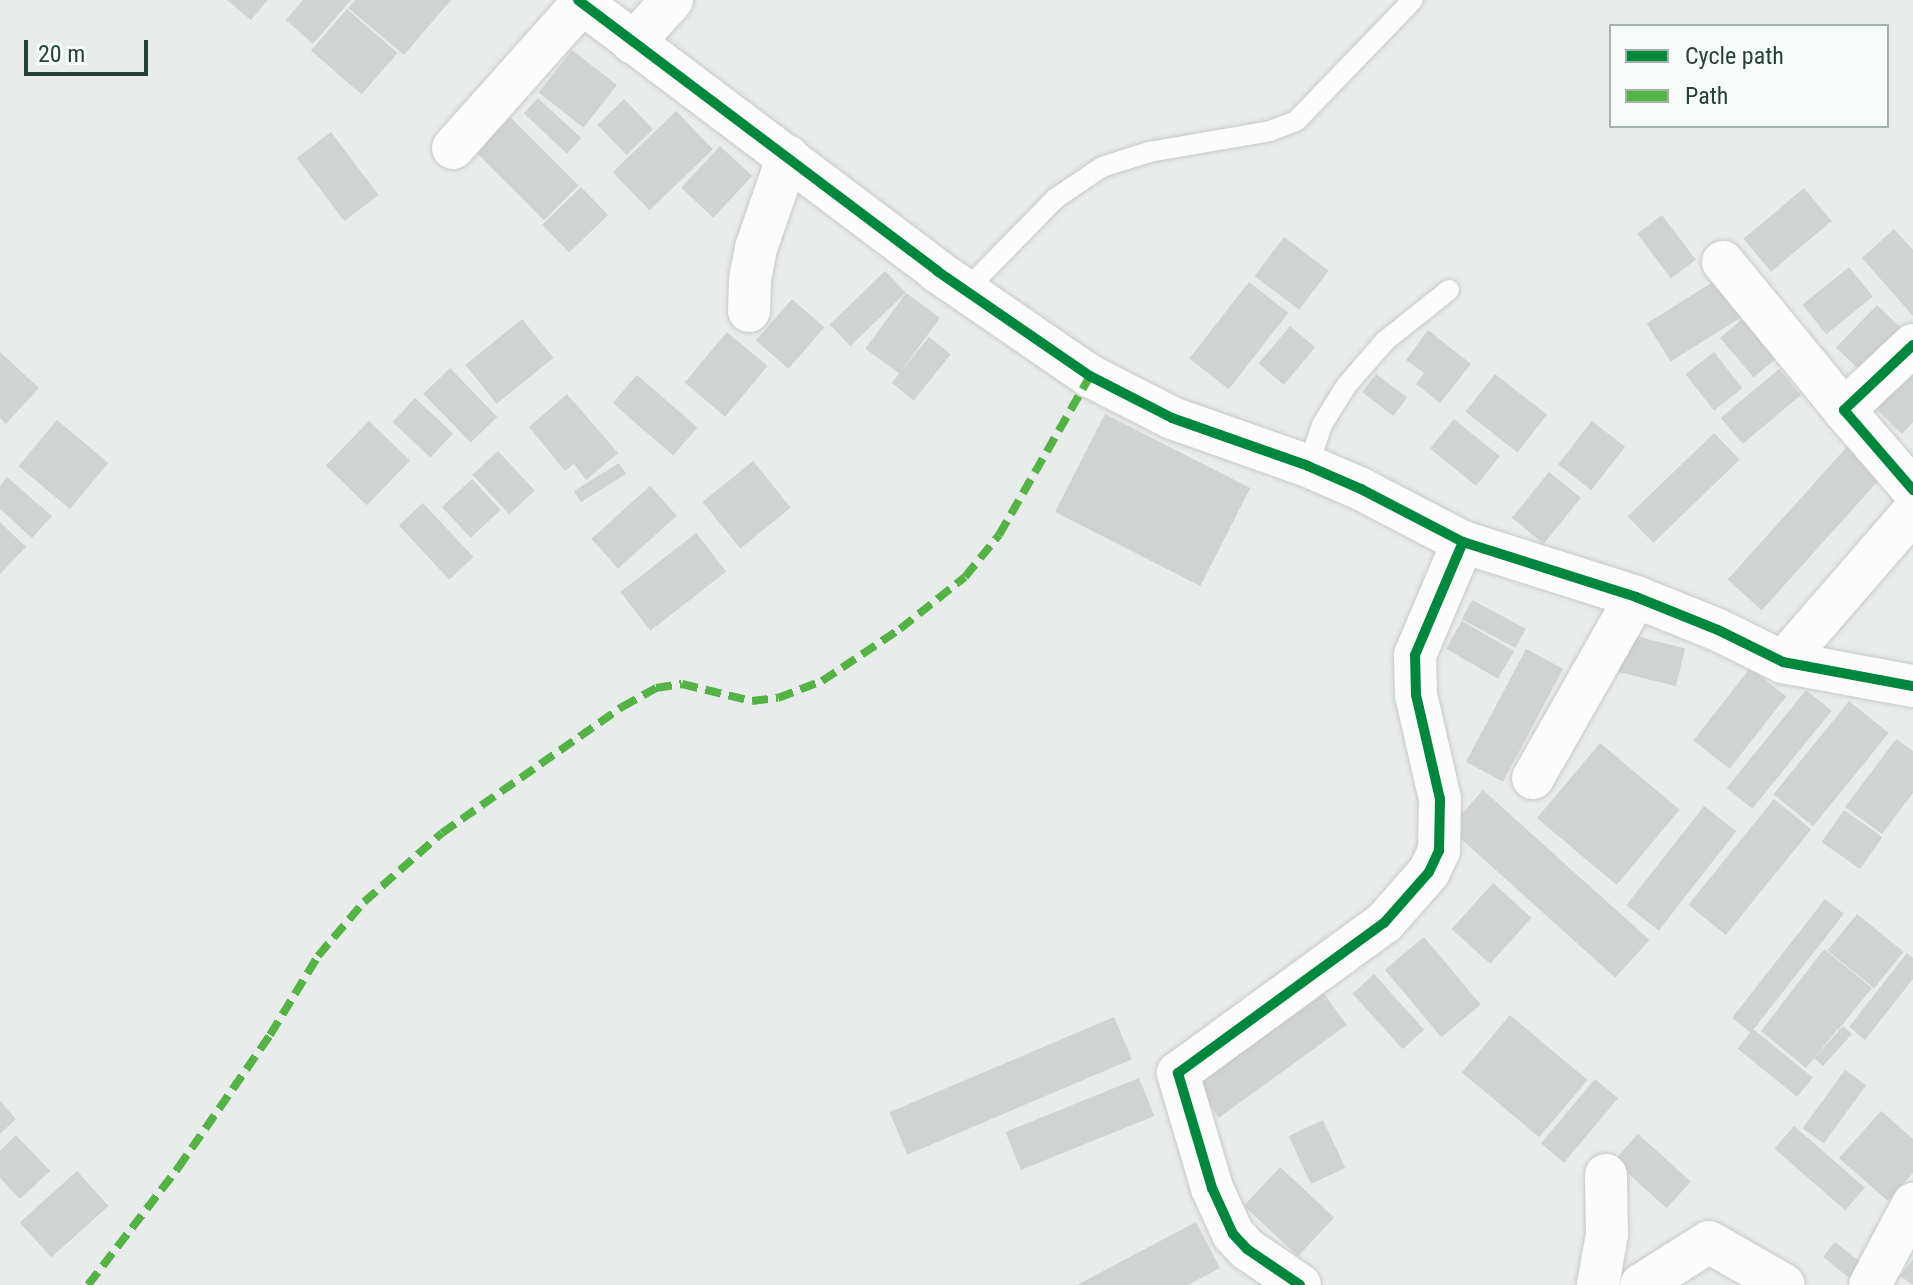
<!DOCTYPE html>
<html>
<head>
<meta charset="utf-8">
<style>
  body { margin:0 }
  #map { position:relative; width:1913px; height:1285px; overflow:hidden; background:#e8edeb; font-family:"Roboto Condensed",sans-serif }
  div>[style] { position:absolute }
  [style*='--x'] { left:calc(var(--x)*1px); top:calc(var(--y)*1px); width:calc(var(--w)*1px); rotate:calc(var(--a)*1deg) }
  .building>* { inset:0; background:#cfd4d2; transform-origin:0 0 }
  .roads { filter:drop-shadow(0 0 2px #c5cac8) drop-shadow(0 0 2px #c5cac8) }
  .service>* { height:20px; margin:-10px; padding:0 10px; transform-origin:10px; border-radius:10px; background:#fcfcfc }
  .minor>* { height:42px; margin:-21px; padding:0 21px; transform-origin:21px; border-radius:21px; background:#fcfcfc }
  .quiet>* { height:8px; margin-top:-4px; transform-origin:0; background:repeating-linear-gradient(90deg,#55b346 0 16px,transparent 0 24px) }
  .cycleway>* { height:10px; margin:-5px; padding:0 5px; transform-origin:5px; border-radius:5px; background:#00873e }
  span { translate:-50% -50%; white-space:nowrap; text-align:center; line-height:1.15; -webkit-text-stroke:8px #f7fbf9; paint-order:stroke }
  .legend { position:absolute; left:1609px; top:24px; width:280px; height:104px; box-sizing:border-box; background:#f7fbf9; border:2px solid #a3b1ad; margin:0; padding:10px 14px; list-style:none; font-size:24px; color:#24423a }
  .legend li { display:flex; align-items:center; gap:16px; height:40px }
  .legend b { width:40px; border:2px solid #a3b1ad }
  .scale { position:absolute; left:24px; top:40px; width:124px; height:36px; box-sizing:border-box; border:4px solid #24423a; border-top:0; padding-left:10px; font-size:24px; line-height:28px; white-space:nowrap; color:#24423a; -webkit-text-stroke:6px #f7fbf9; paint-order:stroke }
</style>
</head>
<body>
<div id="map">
  <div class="building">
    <div style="clip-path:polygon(227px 0,268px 0,251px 20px)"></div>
    <div style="clip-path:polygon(303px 0,351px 0,313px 44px,286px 20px)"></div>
    <div style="clip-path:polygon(355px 0,451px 0,404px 55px,348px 8px)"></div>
    <div style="left:347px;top:9px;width:67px;height:55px;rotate:41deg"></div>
    <div style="left:572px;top:50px;width:57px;height:54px;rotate:38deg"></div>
    <div style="left:538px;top:98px;width:59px;height:21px;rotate:43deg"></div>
    <div style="left:624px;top:99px;width:42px;height:37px;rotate:46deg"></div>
    <div style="left:676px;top:111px;width:53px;height:88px;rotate:46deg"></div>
    <div style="left:510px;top:117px;width:97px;height:49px;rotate:45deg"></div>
    <div style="left:331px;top:132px;width:79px;height:43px;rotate:53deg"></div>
    <div style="left:720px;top:146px;width:44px;height:57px;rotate:43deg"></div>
    <div style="left:581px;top:187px;width:39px;height:54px;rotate:46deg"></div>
    <div style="left:1804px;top:188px;width:43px;height:79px;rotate:50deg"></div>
    <div style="left:1662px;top:215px;width:56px;height:31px;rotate:53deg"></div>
    <div style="clip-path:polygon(1894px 229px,1913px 250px,1913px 316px,1862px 258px)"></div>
    <div style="left:1284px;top:237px;width:56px;height:49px;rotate:37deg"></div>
    <div style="left:1849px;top:267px;width:38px;height:60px;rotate:51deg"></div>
    <div style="left:885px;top:271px;width:30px;height:77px;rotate:46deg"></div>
    <div style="left:1729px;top:272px;width:45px;height:97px;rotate:58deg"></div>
    <div style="left:1249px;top:282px;width:50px;height:97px;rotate:38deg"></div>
    <div style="left:906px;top:293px;width:42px;height:69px;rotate:36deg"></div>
    <div style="left:792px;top:299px;width:43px;height:55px;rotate:41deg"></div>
    <div style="left:1877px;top:305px;width:35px;height:59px;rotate:44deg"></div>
    <div style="left:1753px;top:310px;width:52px;height:43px;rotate:50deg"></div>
    <div style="left:522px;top:319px;width:50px;height:73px;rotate:51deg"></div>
    <div style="left:1290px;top:326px;width:33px;height:49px;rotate:40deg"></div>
    <div style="clip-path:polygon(1428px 330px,1471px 364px,1440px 403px,1416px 384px,1424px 373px,1406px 360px)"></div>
    <div style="left:727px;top:332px;width:53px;height:66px;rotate:40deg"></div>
    <div style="left:929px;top:337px;width:28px;height:59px;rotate:39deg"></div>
    <div style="clip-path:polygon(0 352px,39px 388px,6px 424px,0 418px)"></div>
    <div style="left:1714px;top:352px;width:46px;height:36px;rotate:52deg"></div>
    <div style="clip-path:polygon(1913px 356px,1913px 422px,1902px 434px,1869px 402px)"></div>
    <div style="left:450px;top:368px;width:68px;height:37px;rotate:46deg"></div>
    <div style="left:1779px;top:369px;width:34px;height:76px;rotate:50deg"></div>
    <div style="left:1376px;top:374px;width:39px;height:23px;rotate:37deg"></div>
    <div style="left:1495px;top:374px;width:66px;height:48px;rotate:38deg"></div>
    <div style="left:637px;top:375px;width:80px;height:37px;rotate:41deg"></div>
    <div style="clip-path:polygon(567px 394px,618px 453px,586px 480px,574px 464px,565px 471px,529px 427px)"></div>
    <div style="left:415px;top:398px;width:52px;height:33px;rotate:43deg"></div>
    <div style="left:1105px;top:414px;width:163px;height:110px;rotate:27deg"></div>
    <div style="left:1454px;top:419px;width:59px;height:38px;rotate:39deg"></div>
    <div style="left:57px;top:420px;width:67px;height:60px;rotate:40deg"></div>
    <div style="left:369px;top:421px;width:57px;height:62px;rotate:44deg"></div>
    <div style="left:1592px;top:421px;width:42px;height:55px;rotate:38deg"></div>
    <div style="left:1714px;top:433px;width:37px;height:120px;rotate:46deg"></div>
    <div style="left:1854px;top:439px;width:46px;height:189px;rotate:42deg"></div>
    <div style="left:498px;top:451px;width:54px;height:35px;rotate:47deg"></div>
    <div style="left:753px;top:461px;width:60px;height:65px;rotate:51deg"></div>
    <div style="left:619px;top:463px;width:13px;height:53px;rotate:58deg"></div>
    <div style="left:1549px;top:472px;width:41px;height:59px;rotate:39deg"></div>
    <div style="clip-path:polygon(7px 477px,52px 516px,32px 538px,0 509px,0 486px)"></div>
    <div style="left:472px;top:479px;width:42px;height:41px;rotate:47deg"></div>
    <div style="left:650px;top:486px;width:40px;height:79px;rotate:48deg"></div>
    <div style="left:423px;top:503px;width:74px;height:33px;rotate:47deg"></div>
    <div style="clip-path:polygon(0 522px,26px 547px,0 574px)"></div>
    <div style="left:696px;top:533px;width:49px;height:96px;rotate:52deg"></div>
    <div style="left:1472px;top:600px;width:61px;height:22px;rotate:28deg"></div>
    <div style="left:1462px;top:621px;width:60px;height:32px;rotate:30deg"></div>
    <div style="left:1627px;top:634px;width:60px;height:39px;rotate:14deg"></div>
    <div style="left:1526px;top:649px;width:42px;height:128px;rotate:28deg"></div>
    <div style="left:1750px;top:668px;width:46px;height:92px;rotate:38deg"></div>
    <div style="left:1806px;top:690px;width:33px;height:126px;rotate:39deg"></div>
    <div style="left:1849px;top:701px;width:51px;height:120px;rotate:39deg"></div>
    <div style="clip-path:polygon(1896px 739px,1913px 751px,1913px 793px,1882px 834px,1845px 807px)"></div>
    <div style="left:1600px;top:743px;width:104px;height:98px;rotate:40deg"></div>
    <div style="left:1483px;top:790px;width:224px;height:51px;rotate:42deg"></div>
    <div style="left:1774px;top:799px;width:48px;height:136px;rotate:39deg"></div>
    <div style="left:1704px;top:806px;width:41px;height:126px;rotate:38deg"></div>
    <div style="left:1844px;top:810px;width:47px;height:39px;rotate:35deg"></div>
    <div style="left:1493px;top:883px;width:52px;height:62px;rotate:42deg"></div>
    <div style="left:1825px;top:899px;width:24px;height:151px;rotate:38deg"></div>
    <div style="left:1857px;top:914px;width:60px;height:47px;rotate:39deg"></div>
    <div style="left:1424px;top:937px;width:88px;height:51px;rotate:50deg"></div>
    <div style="clip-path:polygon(1824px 949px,1872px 988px,1838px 1030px,1825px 1019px,1837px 1030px,1806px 1068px,1761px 1031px)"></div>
    <div style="clip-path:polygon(1907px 953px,1913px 958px,1913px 979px,1865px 1040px,1849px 1027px)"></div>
    <div style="left:1374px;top:974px;width:75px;height:29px;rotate:48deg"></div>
    <div style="left:1322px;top:991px;width:42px;height:158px;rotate:54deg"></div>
    <div style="left:1510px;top:1015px;width:101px;height:75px;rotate:40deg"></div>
    <div style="left:1114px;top:1017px;width:46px;height:244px;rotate:67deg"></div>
    <div style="left:1843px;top:1026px;width:12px;height:43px;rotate:42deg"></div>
    <div style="left:1753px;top:1029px;width:77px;height:25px;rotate:39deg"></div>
    <div style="left:1845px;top:1070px;width:26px;height:72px;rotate:36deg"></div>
    <div style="left:1139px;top:1078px;width:41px;height:144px;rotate:68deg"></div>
    <div style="left:1595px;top:1079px;width:30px;height:84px;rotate:40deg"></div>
    <div style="clip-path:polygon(0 1101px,16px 1119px,0 1134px)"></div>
    <div style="clip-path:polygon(1881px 1111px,1913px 1139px,1913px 1173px,1888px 1201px,1839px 1158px)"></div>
    <div style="left:1323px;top:1120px;width:53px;height:38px;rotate:65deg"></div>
    <div style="left:1794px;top:1126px;width:94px;height:30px;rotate:41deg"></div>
    <div style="left:1638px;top:1134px;width:71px;height:36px;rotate:42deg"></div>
    <div style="clip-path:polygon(16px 1135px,50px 1171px,20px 1199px,0 1178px,0 1151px)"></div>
    <div style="left:1280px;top:1167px;width:74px;height:53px;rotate:43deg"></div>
    <div style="left:77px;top:1171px;width:47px;height:77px;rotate:48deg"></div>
    <div style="clip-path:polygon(1196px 1222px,1220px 1268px,1188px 1285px,1077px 1285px)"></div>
    <div style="left:1835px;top:1242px;width:41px;height:19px;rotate:39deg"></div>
    <div style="clip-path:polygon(1913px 1259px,1913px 1285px,1900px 1276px)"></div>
  </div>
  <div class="roads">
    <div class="service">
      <div style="--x:965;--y:291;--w:130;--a:-45.6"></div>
      <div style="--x:1056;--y:198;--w:55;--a:-34"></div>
      <div style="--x:1102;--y:167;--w:49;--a:-17.7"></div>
      <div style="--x:1149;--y:152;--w:123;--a:-9.8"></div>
      <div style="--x:1270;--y:131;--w:28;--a:-21"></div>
      <div style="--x:1296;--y:121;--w:168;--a:-46"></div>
      <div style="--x:1308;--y:466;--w:43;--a:-71.1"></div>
      <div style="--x:1322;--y:425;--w:46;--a:-58.4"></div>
      <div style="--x:1346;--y:386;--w:60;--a:-49.1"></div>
      <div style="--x:1385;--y:341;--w:82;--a:-38.6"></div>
    </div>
    <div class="minor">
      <div style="--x:578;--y:0;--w:450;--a:37"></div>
      <div style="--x:937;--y:271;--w:186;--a:34.5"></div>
      <div style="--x:1090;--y:376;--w:92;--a:27.1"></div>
      <div style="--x:1172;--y:418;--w:144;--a:19.4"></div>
      <div style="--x:1308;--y:466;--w:58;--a:23.5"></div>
      <div style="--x:1361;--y:489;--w:115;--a:27.5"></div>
      <div style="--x:1463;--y:542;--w:182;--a:17.6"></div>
      <div style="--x:1636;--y:597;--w:88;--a:21.9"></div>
      <div style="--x:1718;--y:630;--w:72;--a:26.2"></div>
      <div style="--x:1783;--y:662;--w:132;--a:10.5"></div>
      <div style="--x:633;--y:43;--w:58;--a:-47.8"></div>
      <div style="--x:453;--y:148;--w:194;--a:-48.3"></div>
      <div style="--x:1723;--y:262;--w:191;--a:50.7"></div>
      <div style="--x:749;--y:311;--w:32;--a:-88"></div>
      <div style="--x:750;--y:279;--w:32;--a:-79"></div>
      <div style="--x:756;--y:248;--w:97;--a:-70.8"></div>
      <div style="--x:1913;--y:345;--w:95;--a:136.7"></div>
      <div style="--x:1844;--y:410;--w:106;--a:49.2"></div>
      <div style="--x:1783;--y:662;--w:198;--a:-49.1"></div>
      <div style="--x:1533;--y:778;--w:208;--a:-60.4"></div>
      <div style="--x:1300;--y:1285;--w:64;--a:-145.8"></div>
      <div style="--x:1247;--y:1249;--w:21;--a:-133"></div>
      <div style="--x:1233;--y:1234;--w:51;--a:-114.5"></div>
      <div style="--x:1212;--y:1188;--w:120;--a:-106.5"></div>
      <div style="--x:1178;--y:1073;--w:255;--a:-36.1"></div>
      <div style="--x:1384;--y:923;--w:68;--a:-48.6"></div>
      <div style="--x:1429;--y:872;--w:23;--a:-65"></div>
      <div style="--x:1439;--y:851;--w:52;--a:-88.9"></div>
      <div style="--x:1440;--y:799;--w:107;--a:-103"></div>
      <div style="--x:1416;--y:695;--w:40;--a:-91.4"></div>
      <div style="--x:1415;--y:655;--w:123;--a:-67"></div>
      <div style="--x:1598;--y:1285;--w:52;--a:-80"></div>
      <div style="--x:1607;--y:1234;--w:59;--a:-91"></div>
      <div style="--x:1641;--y:1285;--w:80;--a:-32.3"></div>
      <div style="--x:1709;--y:1242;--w:86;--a:29.8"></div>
      <div style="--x:1870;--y:1285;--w:92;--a:-62"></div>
    </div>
  </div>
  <div class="quiet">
    <div style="--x:88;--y:1285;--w:148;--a:-52.4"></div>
    <div style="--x:178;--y:1168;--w:162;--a:-55.3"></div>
    <div style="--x:270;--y:1035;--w:92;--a:-58.7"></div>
    <div style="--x:318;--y:956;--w:71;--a:-49.6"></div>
    <div style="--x:364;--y:902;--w:104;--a:-41.5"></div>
    <div style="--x:442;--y:833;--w:220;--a:-35"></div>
    <div style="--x:622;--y:707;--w:39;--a:-29"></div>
    <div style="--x:656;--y:688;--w:26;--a:-9"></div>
    <div style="--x:682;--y:684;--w:72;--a:13.7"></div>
    <div style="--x:752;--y:701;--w:26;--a:-7"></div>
    <div style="--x:778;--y:698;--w:47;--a:-21.1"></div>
    <div style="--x:822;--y:681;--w:94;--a:-33.7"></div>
    <div style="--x:900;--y:629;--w:83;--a:-38.7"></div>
    <div style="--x:965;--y:577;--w:54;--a:-51"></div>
    <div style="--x:999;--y:535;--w:183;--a:-60.2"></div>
  </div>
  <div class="cycleway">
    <div style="--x:578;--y:0;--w:450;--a:37"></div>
    <div style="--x:937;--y:271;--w:186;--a:34.5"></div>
    <div style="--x:1090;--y:376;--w:92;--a:27.1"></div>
    <div style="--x:1172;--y:418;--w:144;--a:19.4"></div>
    <div style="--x:1308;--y:466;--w:58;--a:23.5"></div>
    <div style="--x:1361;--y:489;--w:115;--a:27.5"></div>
    <div style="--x:1463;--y:542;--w:182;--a:17.6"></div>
    <div style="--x:1636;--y:597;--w:88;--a:21.9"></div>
    <div style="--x:1718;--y:630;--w:72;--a:26.2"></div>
    <div style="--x:1783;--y:662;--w:132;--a:10.5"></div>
    <div style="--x:1913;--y:345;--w:95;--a:136.7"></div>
    <div style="--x:1844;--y:410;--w:106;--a:49.2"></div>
    <div style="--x:1300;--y:1285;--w:64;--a:-145.8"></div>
    <div style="--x:1247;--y:1249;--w:21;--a:-133"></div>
    <div style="--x:1233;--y:1234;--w:51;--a:-114.5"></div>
    <div style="--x:1212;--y:1188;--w:120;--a:-106.5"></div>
    <div style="--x:1178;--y:1073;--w:255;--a:-36.1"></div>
    <div style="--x:1384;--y:923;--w:68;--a:-48.6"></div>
    <div style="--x:1429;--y:872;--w:23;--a:-65"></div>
    <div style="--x:1439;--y:851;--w:52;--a:-88.9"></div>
    <div style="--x:1440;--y:799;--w:107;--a:-103"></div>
    <div style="--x:1416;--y:695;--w:40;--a:-91.4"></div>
    <div style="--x:1415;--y:655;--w:123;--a:-67"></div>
  </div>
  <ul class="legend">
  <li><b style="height:10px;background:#00873e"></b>Cycle path</li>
  <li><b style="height:10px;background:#55b346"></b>Path</li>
  </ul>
  <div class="scale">20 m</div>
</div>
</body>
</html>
